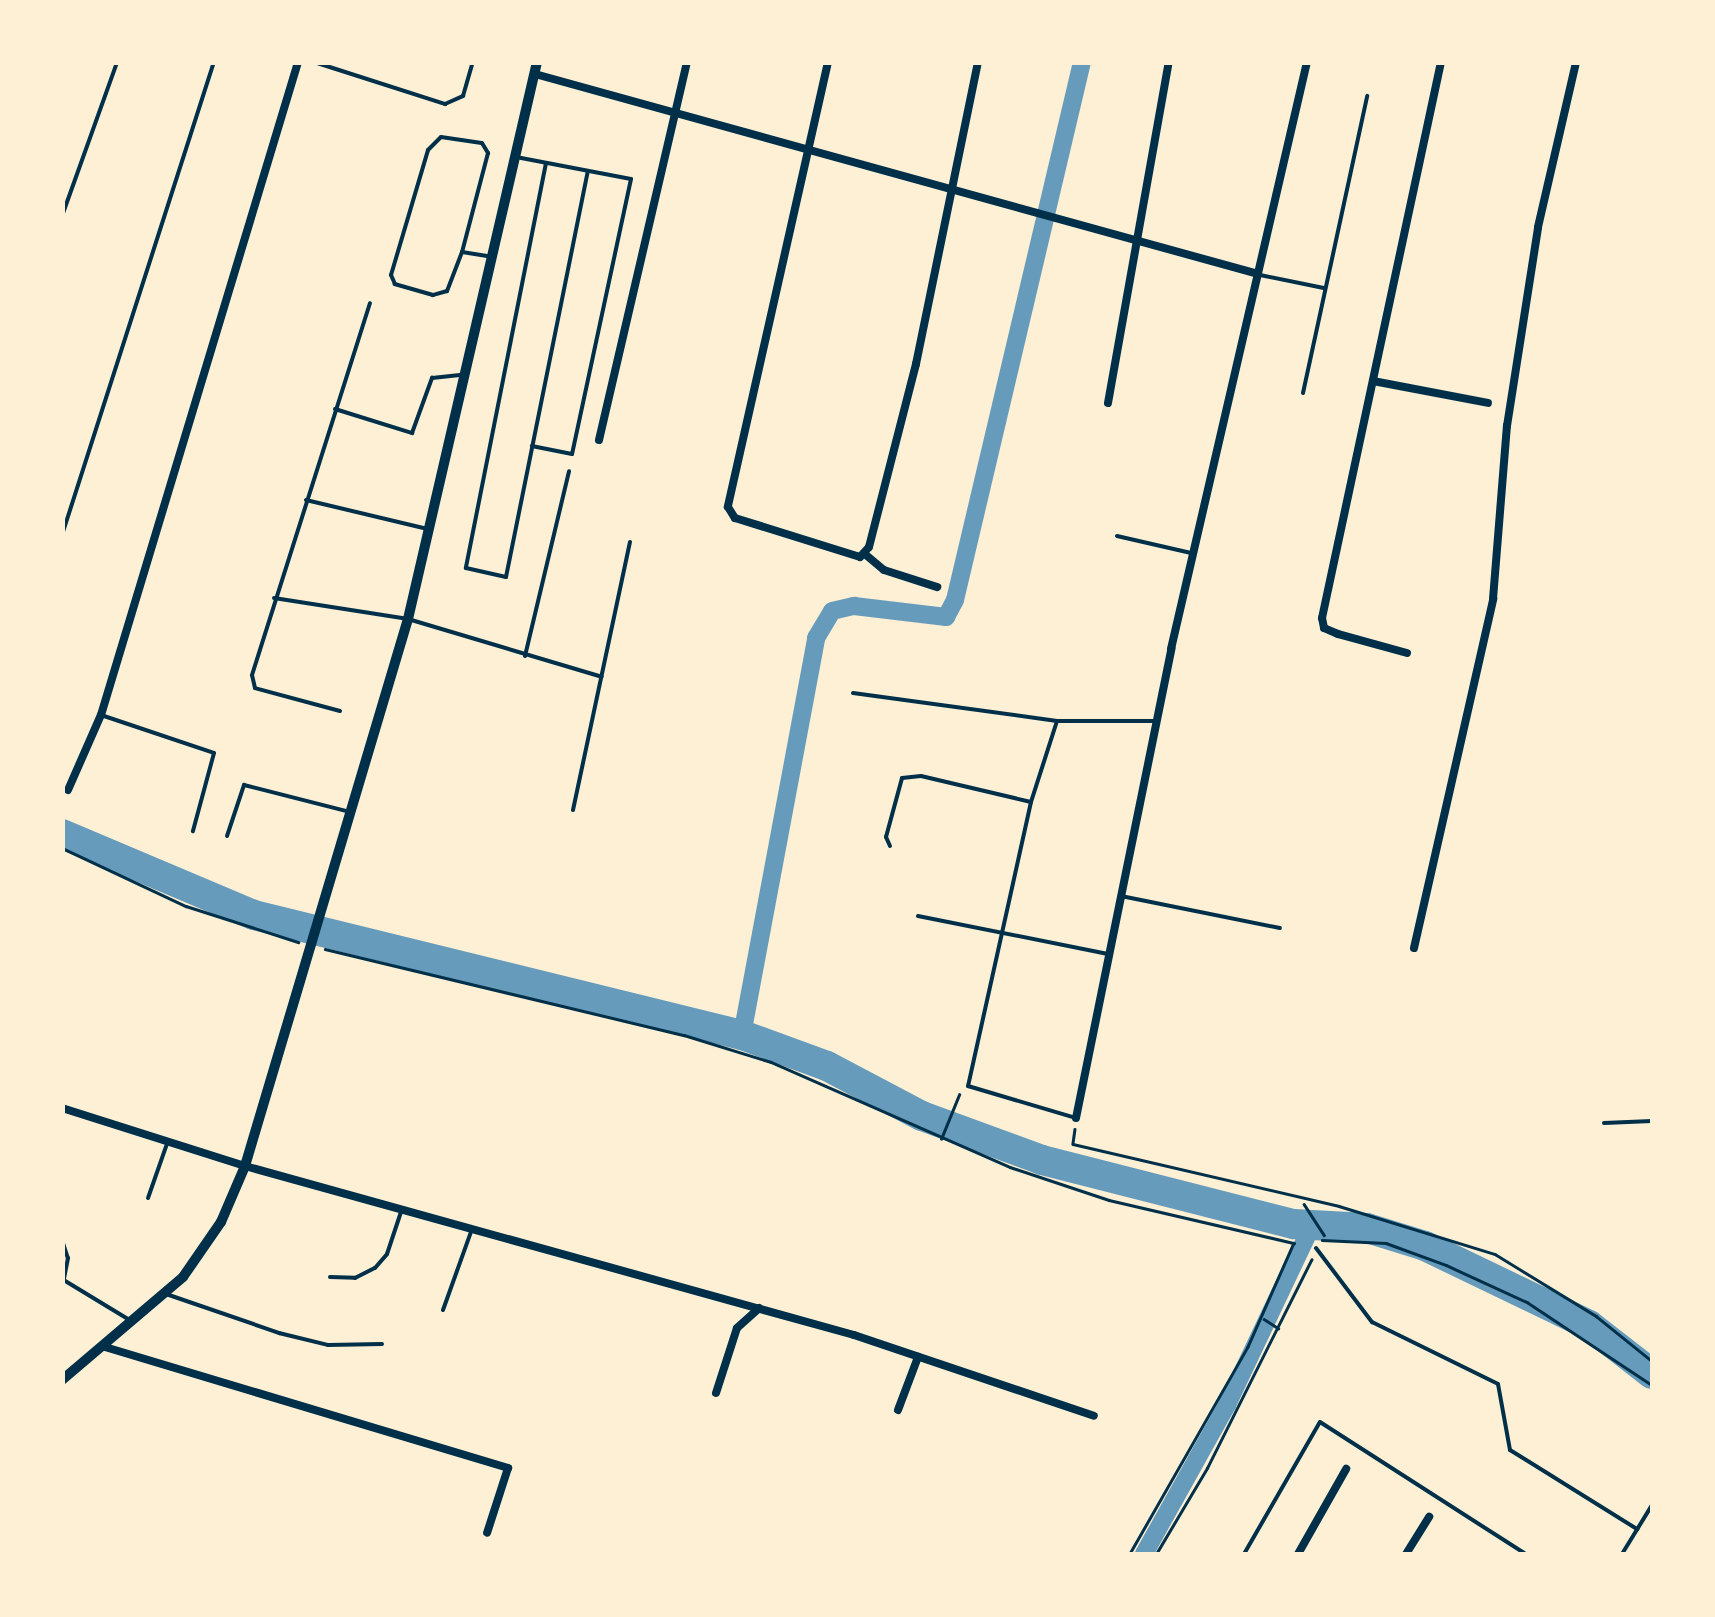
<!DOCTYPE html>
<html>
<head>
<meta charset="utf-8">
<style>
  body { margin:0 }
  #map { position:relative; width:1715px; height:1617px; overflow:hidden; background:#fdf0d5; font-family:Ubuntu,sans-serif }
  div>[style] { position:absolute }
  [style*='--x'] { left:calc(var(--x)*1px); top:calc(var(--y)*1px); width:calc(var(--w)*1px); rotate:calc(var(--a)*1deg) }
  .canal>* { height:18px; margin:-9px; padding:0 9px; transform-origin:9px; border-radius:9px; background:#669bbc }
  .river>* { height:30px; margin:-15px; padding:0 15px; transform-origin:15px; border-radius:15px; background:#669bbc }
  .path>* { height:2.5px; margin:-1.25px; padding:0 1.25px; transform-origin:1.25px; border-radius:1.25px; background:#003049 }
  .service>* { height:4px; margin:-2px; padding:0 2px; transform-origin:2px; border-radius:2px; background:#003049 }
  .minor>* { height:8px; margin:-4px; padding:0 4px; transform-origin:4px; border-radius:4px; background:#003049 }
  .tertiary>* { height:10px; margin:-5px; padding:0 5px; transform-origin:5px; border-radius:5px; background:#003049 }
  span { translate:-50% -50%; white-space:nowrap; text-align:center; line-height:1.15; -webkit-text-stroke:10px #fdf0d5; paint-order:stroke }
  .frame { position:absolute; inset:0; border:65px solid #fdf0d5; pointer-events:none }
</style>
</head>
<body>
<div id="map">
  <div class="canal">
    <div style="--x:742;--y:1035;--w:404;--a:-79.4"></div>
    <div style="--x:816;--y:638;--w:31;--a:-59"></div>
    <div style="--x:832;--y:611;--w:23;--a:-13"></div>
    <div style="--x:854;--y:606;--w:93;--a:6.8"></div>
    <div style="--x:946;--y:617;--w:19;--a:-62"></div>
    <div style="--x:955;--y:600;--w:553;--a:-76.72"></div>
    <div style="--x:1144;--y:1554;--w:171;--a:-60.9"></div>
    <div style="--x:1227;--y:1405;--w:199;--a:-64.7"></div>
  </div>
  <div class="river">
    <div style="--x:62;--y:834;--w:208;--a:22.9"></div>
    <div style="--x:254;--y:915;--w:503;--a:13.82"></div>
    <div style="--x:742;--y:1035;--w:90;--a:20"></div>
    <div style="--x:827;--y:1066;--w:107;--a:27.8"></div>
    <div style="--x:922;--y:1116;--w:128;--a:20.1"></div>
    <div style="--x:1042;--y:1160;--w:260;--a:14.3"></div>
    <div style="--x:1294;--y:1224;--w:73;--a:3.1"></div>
    <div style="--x:1367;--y:1228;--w:61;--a:17.2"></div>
    <div style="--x:1425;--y:1246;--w:182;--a:25.7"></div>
    <div style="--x:1589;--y:1325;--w:80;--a:37.9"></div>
  </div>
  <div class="path">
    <div style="--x:62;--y:848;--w:137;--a:25.1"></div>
    <div style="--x:186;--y:906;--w:118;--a:17.8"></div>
    <div style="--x:325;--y:949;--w:369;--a:13.5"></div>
    <div style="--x:684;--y:1035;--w:91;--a:17.2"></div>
    <div style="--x:771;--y:1062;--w:261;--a:23.7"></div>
    <div style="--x:1010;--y:1167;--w:104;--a:18.4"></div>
    <div style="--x:1109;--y:1200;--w:190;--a:13.1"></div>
    <div style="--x:1294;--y:1243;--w:114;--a:113.9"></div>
    <div style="--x:1248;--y:1347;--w:238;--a:119.7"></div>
    <div style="--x:1075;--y:1129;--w:15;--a:98"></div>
    <div style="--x:1073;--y:1144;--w:273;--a:13.1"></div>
    <div style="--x:1339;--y:1206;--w:163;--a:17.1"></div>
    <div style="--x:1495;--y:1254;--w:119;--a:31.5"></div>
    <div style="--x:1596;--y:1316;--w:72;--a:38.8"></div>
    <div style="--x:941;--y:1139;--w:48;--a:-67.8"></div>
    <div style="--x:1304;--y:1204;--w:37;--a:57"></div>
    <div style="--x:1322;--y:1240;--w:64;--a:2.7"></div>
    <div style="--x:1386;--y:1243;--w:64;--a:20.1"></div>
    <div style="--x:1446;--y:1265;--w:89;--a:24.6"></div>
    <div style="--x:1527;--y:1302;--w:150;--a:33.6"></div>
    <div style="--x:1264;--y:1319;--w:17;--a:33"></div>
    <div style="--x:1156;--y:1554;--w:100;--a:-59.3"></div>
    <div style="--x:1207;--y:1468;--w:233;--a:-63.4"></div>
  </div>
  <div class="service">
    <div style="--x:314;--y:62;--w:138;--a:17.8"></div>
    <div style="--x:445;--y:104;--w:20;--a:-24"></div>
    <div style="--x:463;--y:96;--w:35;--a:-74"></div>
    <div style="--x:441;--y:137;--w:41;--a:8.3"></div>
    <div style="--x:482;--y:143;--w:12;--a:59"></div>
    <div style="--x:488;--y:153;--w:102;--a:104.7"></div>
    <div style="--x:462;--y:252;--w:42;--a:111"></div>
    <div style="--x:447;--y:291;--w:15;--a:164"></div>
    <div style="--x:433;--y:295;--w:40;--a:-164"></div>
    <div style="--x:395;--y:284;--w:10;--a:-114"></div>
    <div style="--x:391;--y:275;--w:130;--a:-73.5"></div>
    <div style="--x:428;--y:150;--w:18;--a:-45"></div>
    <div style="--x:516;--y:157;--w:117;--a:10.8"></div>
    <div style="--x:631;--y:179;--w:281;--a:102.1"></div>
    <div style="--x:572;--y:454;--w:41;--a:-168.7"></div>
    <div style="--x:546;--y:163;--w:413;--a:101.2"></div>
    <div style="--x:466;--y:568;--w:41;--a:12.7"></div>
    <div style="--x:506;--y:577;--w:414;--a:-78.6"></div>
    <div style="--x:62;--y:216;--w:164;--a:-70.3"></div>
    <div style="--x:462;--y:252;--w:30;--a:9"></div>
    <div style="--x:1260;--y:275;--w:65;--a:11.5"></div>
    <div style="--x:1303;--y:393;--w:304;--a:-77.8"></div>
    <div style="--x:335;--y:409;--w:81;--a:17.3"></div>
    <div style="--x:412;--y:433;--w:59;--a:-70"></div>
    <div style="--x:432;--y:378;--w:28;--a:-6"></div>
    <div style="--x:306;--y:500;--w:125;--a:13.4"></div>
    <div style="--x:62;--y:535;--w:497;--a:-72.2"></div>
    <div style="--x:1117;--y:536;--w:76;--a:12.9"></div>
    <div style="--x:274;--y:598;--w:136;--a:8.9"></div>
    <div style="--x:408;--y:619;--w:202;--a:16.6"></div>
    <div style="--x:525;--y:656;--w:190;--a:-76.6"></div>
    <div style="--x:853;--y:693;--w:206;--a:7.8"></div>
    <div style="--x:1057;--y:721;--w:99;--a:0"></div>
    <div style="--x:340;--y:711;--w:88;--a:-164.9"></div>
    <div style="--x:255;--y:688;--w:13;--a:-103"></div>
    <div style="--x:252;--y:675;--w:390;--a:-72.4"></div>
    <div style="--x:101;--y:715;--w:119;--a:18.6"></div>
    <div style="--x:214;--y:753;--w:81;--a:105.1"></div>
    <div style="--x:1057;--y:721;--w:85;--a:107.8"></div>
    <div style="--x:1031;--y:802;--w:291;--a:102.5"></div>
    <div style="--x:968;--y:1086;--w:113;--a:16.5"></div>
    <div style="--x:573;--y:810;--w:274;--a:-78"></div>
    <div style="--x:227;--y:836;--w:54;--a:-71.6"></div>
    <div style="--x:244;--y:785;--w:105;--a:14.3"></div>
    <div style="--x:890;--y:846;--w:10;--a:-114"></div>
    <div style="--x:886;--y:837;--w:61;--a:-74.8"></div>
    <div style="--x:902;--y:778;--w:19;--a:-6"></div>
    <div style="--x:921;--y:776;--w:113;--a:13.3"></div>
    <div style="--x:1121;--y:896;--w:162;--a:11.4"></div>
    <div style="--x:918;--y:916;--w:195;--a:11.3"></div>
    <div style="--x:1604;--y:1123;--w:48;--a:-2.4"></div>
    <div style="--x:148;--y:1198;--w:60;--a:-70.7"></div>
    <div style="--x:62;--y:1240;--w:19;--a:72"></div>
    <div style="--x:68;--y:1258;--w:21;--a:101"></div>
    <div style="--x:1316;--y:1248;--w:93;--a:52.9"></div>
    <div style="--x:1372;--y:1322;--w:140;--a:26.2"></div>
    <div style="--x:1498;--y:1384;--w:67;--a:79.7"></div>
    <div style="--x:1510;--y:1450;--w:150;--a:31.9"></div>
    <div style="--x:330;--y:1277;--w:25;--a:2"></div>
    <div style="--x:355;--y:1278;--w:22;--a:-27"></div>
    <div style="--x:375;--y:1268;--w:18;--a:-49"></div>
    <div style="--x:387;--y:1254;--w:44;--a:-71.6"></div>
    <div style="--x:62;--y:1279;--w:81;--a:31.3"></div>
    <div style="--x:166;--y:1294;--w:120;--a:19"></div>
    <div style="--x:279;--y:1333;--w:50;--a:13.8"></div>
    <div style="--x:328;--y:1345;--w:54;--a:-1.1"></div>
    <div style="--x:443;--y:1310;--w:83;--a:-70.3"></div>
    <div style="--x:1244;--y:1554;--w:152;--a:-60.1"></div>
    <div style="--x:1320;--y:1422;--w:245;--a:32.7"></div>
    <div style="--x:1622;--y:1554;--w:57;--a:-58.5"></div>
  </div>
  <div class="minor">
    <div style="--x:828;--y:62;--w:456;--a:102.7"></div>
    <div style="--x:728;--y:507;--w:13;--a:58"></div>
    <div style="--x:735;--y:518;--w:131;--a:17.3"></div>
    <div style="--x:860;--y:557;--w:13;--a:-48"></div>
    <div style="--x:869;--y:547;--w:189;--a:-75.6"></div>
    <div style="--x:916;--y:364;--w:308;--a:-78.4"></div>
    <div style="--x:535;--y:74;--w:750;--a:15.46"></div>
    <div style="--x:1373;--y:381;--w:117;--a:10.8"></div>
    <div style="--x:1108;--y:403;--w:346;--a:-79.9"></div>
    <div style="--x:599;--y:440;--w:388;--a:-76.9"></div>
    <div style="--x:866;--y:555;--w:23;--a:40"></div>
    <div style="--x:884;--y:570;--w:56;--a:17.8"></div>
    <div style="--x:1407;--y:653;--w:72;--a:-164.6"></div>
    <div style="--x:1338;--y:634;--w:15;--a:-157"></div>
    <div style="--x:1324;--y:628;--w:10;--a:-101"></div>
    <div style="--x:1322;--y:618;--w:569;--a:-77.92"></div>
    <div style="--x:68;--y:790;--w:82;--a:-66.3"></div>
    <div style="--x:101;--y:715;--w:682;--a:-73.21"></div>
    <div style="--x:1414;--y:948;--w:358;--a:-77.2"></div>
    <div style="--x:1493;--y:599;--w:174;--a:-85.4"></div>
    <div style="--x:1507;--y:426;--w:201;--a:-81.1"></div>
    <div style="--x:1538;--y:227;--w:169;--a:-77"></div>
    <div style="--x:62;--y:1108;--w:192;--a:17.6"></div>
    <div style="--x:245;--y:1166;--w:632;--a:15.51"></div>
    <div style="--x:854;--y:1335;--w:253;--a:18.6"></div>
    <div style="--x:1076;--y:1118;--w:479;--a:-78.5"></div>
    <div style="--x:1171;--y:649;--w:603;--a:-76.96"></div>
    <div style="--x:105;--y:1347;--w:421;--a:16.7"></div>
    <div style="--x:508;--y:1468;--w:68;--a:107.9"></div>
    <div style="--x:716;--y:1393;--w:68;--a:-72.1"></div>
    <div style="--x:737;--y:1328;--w:30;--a:-42"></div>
    <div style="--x:898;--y:1410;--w:57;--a:-69.3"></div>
    <div style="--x:1298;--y:1554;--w:98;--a:-60.5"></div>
    <div style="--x:1406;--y:1554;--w:44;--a:-58.1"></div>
  </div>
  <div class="tertiary">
    <div style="--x:62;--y:1380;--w:159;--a:-40.4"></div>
    <div style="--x:183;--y:1277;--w:67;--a:-55.4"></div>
    <div style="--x:221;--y:1222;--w:61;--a:-66.8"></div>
    <div style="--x:245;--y:1166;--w:571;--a:-73.41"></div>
    <div style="--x:408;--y:619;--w:572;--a:-76.96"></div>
  </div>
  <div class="frame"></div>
</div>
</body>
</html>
